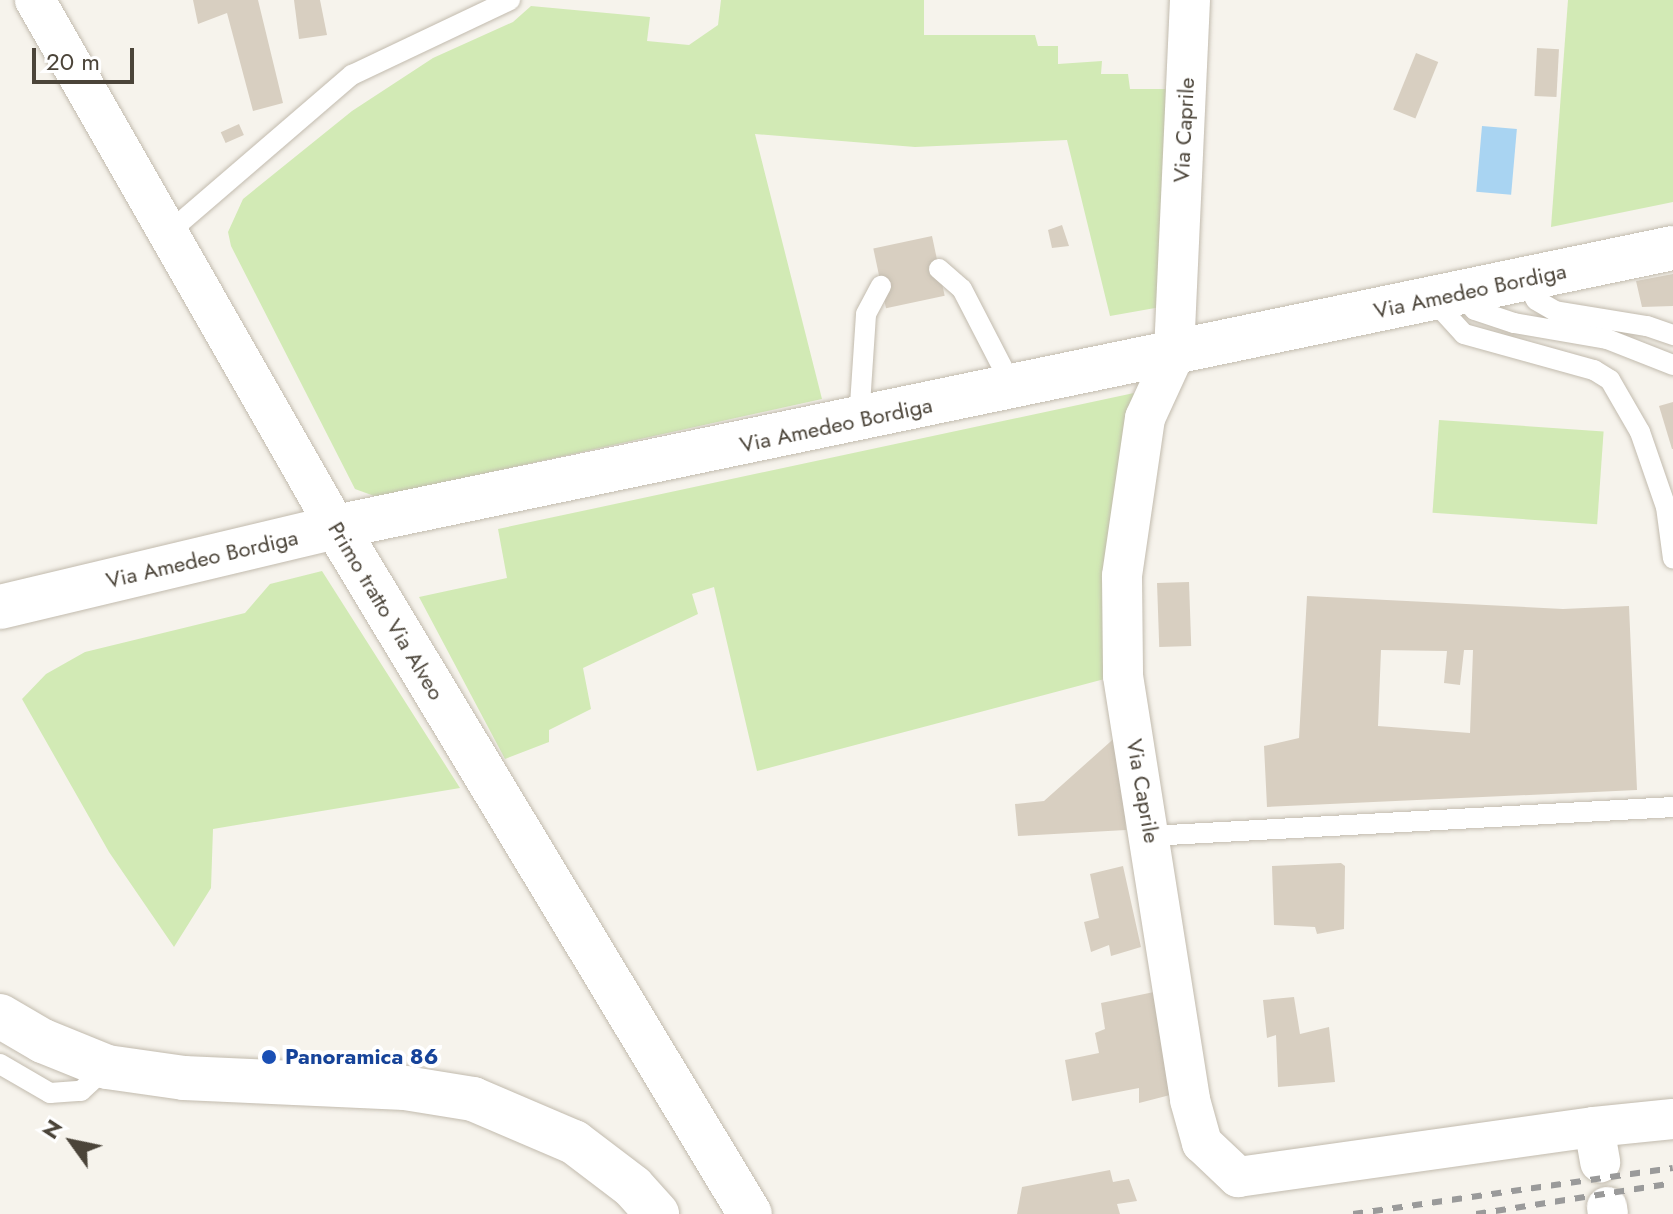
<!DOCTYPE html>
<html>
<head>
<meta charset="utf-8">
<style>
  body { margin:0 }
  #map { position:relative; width:1673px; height:1214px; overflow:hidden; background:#f6f3ec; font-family:Jost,sans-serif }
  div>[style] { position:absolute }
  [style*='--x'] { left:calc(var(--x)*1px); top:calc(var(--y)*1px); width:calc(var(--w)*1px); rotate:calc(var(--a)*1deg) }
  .green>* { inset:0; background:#d2eab5; transform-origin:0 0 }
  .water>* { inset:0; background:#a9d4f2; transform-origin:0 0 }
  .building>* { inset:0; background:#d8cfc1; transform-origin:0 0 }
  .roads { filter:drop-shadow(0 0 2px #c2bbae) drop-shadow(0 0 2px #c2bbae) }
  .service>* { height:20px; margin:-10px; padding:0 10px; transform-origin:10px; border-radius:10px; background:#fff }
  .minor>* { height:40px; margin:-20px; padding:0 20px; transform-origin:20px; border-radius:20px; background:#fff }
  .tertiary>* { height:44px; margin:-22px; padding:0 22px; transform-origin:22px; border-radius:22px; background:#fff }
  .rail>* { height:6px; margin-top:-3px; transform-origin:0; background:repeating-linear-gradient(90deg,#9a9a9a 0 10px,transparent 0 20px) }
  .dots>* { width:22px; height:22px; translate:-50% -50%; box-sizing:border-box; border:4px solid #fff; border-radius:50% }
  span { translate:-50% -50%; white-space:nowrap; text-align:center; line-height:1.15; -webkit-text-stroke:8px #fff; paint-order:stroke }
  .street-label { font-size:22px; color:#4b4439 }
  .transit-label { font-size:22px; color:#164399; font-weight:700 }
  .left { translate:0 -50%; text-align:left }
  .north { position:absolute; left:32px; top:1102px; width:80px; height:80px; -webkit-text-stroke:6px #fff; paint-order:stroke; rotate:303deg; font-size:22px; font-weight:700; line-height:32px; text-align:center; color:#4b4439 }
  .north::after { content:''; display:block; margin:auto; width:28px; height:36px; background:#4b4439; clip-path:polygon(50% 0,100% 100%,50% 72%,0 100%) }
  .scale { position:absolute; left:32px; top:48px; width:102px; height:36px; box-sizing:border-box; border:4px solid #4b4439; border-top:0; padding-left:10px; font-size:24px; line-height:28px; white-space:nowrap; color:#4b4439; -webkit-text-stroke:6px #fff; paint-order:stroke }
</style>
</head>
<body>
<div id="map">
  <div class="green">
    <div style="clip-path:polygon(721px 0,924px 0,924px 35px,1035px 35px,1038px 46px,1058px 46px,1058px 64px,1102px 61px,1101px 74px,1128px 74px,1130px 89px,1173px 89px,1172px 305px,1110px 316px,1067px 140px,915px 147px,755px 134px,822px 399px,377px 497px,355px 489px,231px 246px,228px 232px,243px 199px,352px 111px,433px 58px,513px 22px,531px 6px,650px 17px,647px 41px,689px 45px,718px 25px)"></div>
    <div style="clip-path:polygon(1568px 0,1673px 0,1673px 202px,1551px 227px)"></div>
    <div style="clip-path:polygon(1134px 393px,1115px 505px,1112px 677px,757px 771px,714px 587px,692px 594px,698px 614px,583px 668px,591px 709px,549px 730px,549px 742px,505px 759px,419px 597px,507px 578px,498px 529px)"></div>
    <div style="left:1439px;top:420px;width:165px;height:93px;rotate:4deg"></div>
    <div style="clip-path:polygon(322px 571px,460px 788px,213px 829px,211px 888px,174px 947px,109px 852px,22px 699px,46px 674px,85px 652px,245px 613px,270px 584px)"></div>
  </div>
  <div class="water">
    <div style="left:1482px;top:126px;width:35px;height:66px;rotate:5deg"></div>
  </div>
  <div class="building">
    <div style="clip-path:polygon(193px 0,258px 0,283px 103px,253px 111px,227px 13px,198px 24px)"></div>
    <div style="clip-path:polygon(294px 0,320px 0,327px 35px,299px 39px)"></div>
    <div style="left:1537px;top:48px;width:22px;height:48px;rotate:3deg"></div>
    <div style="left:1416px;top:53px;width:24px;height:61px;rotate:22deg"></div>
    <div style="left:239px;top:124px;width:12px;height:20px;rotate:66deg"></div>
    <div style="clip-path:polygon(1062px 225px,1069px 246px,1052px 248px,1048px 230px)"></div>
    <div style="left:932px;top:236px;width:61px;height:60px;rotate:78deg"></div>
    <div style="clip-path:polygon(1673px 274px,1673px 306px,1642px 307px,1636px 281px)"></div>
    <div style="clip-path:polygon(1673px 402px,1673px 449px,1672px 449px,1659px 406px)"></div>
    <div style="left:1189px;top:582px;width:64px;height:32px;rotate:88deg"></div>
    <div style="clip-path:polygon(evenodd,1307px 596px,1563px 609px,1629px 606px,1637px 790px,1267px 807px,1264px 746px,1299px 738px,1307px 596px,1381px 650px,1447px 651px,1444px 683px,1460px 685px,1464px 650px,1473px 650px,1470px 733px,1378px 726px,1381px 650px)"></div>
    <div style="clip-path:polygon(1119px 734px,1126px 830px,1018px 836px,1015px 804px,1044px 801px)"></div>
    <div style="clip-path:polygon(1341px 863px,1345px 866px,1344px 929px,1317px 934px,1315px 927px,1274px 925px,1272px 866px)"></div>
    <div style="clip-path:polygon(1123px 866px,1141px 947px,1111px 956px,1109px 945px,1091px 952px,1084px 922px,1099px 918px,1090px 874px)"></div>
    <div style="clip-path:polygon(1154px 992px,1174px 1094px,1139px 1103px,1139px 1088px,1072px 1101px,1065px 1060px,1099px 1053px,1095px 1033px,1105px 1029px,1101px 1003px)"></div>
    <div style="clip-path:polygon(1294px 997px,1300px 1034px,1329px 1027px,1335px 1082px,1278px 1087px,1276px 1035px,1267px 1038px,1263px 1000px)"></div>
    <div style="clip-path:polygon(1110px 1170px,1113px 1182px,1129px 1179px,1137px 1201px,1117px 1204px,1120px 1214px,1017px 1214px,1022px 1187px)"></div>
  </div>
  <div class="roads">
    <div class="service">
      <div style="--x:168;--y:233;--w:243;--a:-40.7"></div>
      <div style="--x:352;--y:75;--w:175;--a:-25.4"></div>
      <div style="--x:939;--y:269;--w:30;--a:41"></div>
      <div style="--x:962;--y:289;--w:111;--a:62.7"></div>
      <div style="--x:1524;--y:279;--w:24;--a:60"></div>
      <div style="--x:1536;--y:300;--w:22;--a:30"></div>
      <div style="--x:1555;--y:311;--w:93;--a:9.3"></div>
      <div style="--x:1647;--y:326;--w:28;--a:19"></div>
      <div style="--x:1459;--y:293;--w:23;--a:47"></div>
      <div style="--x:1475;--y:310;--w:41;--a:18.4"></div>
      <div style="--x:1514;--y:323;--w:94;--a:9.8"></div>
      <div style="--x:1607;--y:339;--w:71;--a:21.5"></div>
      <div style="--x:1432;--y:299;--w:47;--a:47.6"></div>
      <div style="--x:1464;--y:334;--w:135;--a:15.5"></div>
      <div style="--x:1594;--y:370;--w:19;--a:32"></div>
      <div style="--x:1610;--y:380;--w:60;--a:60"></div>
      <div style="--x:1640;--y:432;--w:79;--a:70.9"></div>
      <div style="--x:1666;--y:507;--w:52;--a:82.3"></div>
      <div style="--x:859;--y:420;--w:106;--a:-86.2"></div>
      <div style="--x:866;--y:314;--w:32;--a:-62"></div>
      <div style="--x:1150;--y:836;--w:524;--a:-3.17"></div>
      <div style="--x:0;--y:1064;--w:58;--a:30.1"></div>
      <div style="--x:50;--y:1093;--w:31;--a:-4"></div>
      <div style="--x:81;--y:1091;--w:35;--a:-43"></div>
    </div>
    <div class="minor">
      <div style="--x:35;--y:0;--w:607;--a:60.27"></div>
      <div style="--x:1190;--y:0;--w:355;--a:92.6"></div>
      <div style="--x:1174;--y:355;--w:69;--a:114.7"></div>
      <div style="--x:1145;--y:418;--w:160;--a:98.3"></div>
      <div style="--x:1122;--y:576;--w:100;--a:89.4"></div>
      <div style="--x:1123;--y:676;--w:429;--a:81"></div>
      <div style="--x:1190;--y:1100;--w:45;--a:74.4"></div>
      <div style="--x:1202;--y:1143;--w:50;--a:43.4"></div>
      <div style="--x:1238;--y:1177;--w:359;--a:-8"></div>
      <div style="--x:1594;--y:1127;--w:36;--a:80"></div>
      <div style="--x:1594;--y:1127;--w:79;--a:-5.8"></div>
      <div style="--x:1607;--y:1207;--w:7;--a:82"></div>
    </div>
    <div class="tertiary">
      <div style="--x:336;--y:527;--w:802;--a:58.93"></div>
      <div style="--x:0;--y:607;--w:345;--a:-13.4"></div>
      <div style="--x:336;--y:527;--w:1366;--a:-11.79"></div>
      <div style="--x:0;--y:1016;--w:50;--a:30.2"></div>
      <div style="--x:43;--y:1041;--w:69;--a:22.1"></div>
      <div style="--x:107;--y:1067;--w:78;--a:8.1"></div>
      <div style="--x:184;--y:1078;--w:221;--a:2.6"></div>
      <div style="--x:405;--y:1088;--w:69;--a:9.2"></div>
      <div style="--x:473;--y:1099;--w:110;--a:23.1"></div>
      <div style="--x:574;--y:1142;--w:74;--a:37.3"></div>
      <div style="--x:633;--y:1187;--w:36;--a:48"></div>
    </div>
  </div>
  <div class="rail">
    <div style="--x:1353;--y:1214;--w:323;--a:-8.2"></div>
    <div style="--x:1476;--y:1214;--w:199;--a:-8.9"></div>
  </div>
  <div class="dots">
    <div style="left:269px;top:1057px;background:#1a4fb4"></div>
  </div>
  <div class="street-label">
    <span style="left:1184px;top:130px;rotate:-87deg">Via Caprile</span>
    <span style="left:1470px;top:291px;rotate:-12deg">Via Amedeo Bordiga</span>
    <span style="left:836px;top:425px;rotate:-12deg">Via Amedeo Bordiga</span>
    <span style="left:202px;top:559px;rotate:-13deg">Via Amedeo Bordiga</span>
    <span style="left:386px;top:611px;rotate:59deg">Primo tratto Via Alveo</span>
    <span style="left:1143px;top:791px;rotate:80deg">Via Caprile</span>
  </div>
  <div class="transit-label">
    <span class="left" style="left:285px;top:1057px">Panoramica 86</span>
  </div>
  <div class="north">N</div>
  <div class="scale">20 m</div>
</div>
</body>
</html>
